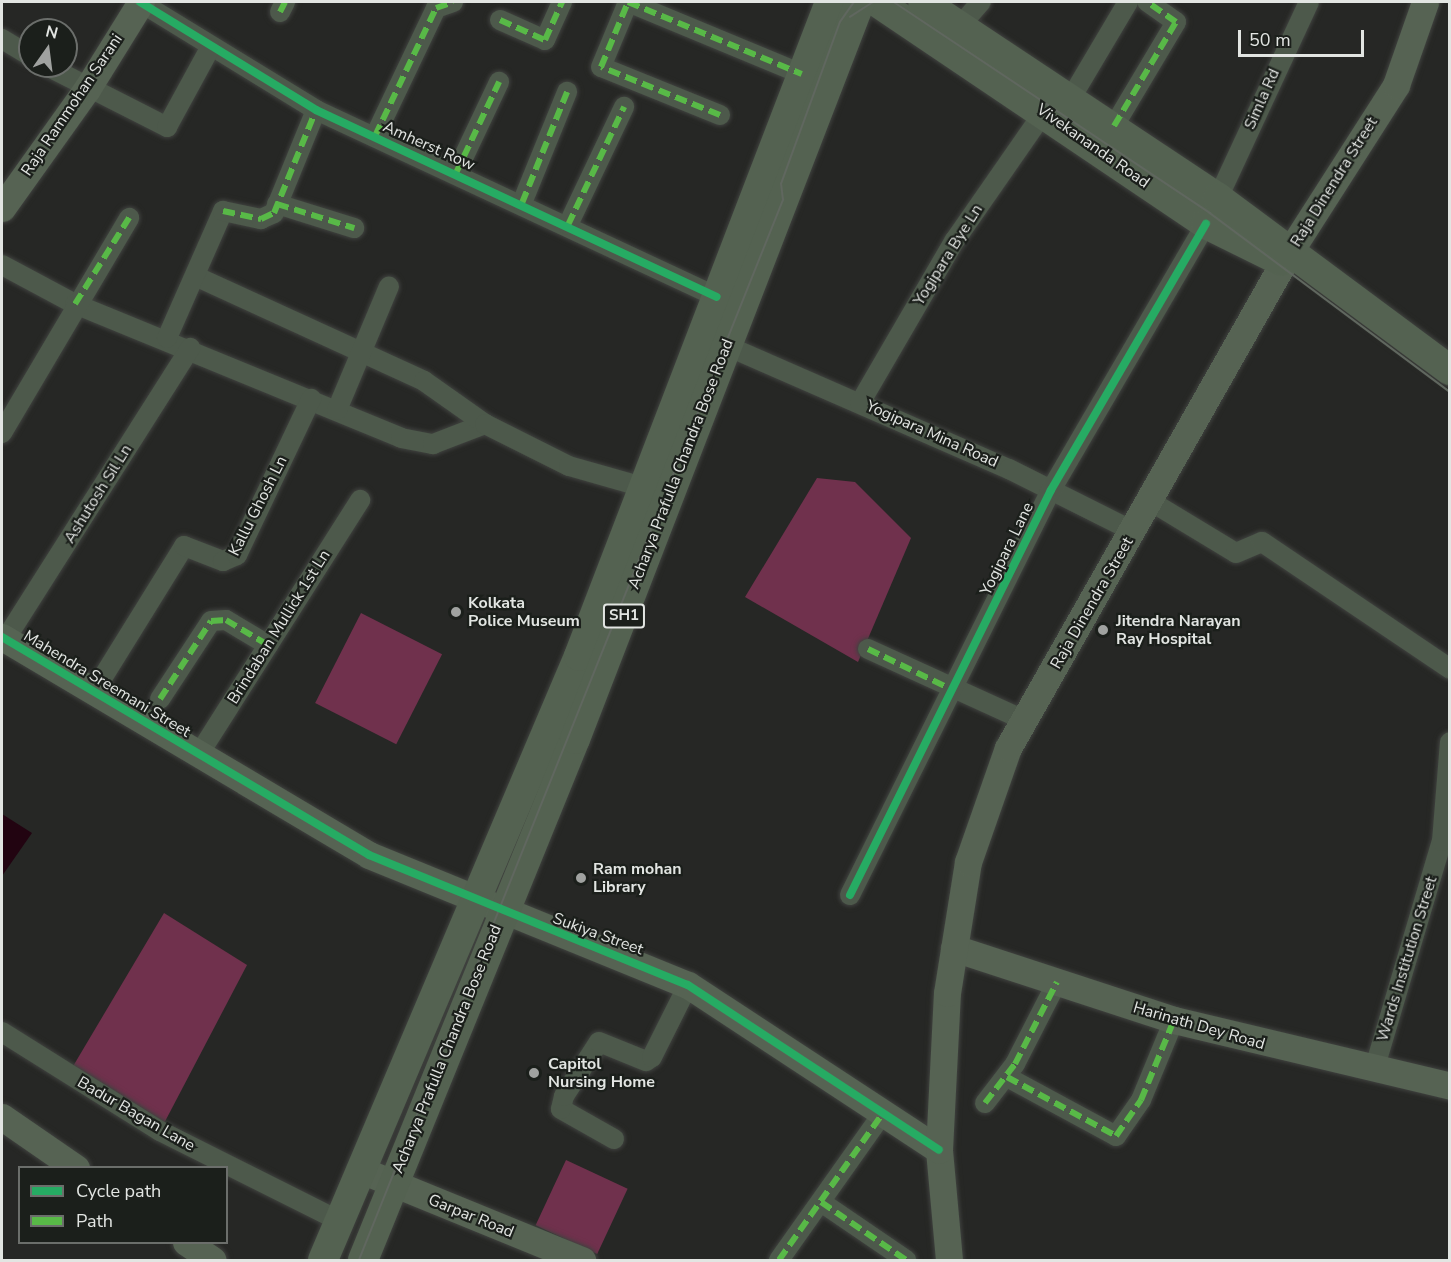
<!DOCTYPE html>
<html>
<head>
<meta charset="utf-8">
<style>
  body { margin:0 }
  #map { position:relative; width:1451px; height:1262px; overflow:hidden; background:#262725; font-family:"Nunito Sans",sans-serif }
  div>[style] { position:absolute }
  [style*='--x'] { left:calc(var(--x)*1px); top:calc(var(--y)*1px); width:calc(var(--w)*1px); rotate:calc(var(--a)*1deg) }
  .green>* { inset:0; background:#70314d; transform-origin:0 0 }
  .water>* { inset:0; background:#220411 }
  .roads { filter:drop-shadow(0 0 2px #40423f) drop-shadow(0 0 2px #40423f) }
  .street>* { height:20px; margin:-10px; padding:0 10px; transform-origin:10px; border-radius:10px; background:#4d594b }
  .secondary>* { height:27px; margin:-13.5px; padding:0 13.5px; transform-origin:13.5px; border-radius:13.5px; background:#566353 }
  .primary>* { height:30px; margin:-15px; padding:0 15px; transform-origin:15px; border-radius:15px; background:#546251 }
  .tram>* { height:1.5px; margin:-0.75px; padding:0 0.75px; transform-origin:0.75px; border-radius:0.75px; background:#60675f }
  .quiet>* { height:6px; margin-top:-3px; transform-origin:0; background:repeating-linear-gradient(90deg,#58b947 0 12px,transparent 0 18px) }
  .cycleway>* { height:8px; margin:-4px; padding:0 4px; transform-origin:4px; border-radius:4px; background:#26ab63 }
  .dots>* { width:16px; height:16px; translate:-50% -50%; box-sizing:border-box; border:3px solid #1b1f1b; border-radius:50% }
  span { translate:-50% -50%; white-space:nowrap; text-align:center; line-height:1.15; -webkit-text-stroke:4.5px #1b1f1b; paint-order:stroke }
  .shield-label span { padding:2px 4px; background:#1b1f1b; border:2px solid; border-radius:4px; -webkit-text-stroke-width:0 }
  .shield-label { font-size:15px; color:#e2e5e2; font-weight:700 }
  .street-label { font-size:16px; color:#e2e5e2 }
  .poi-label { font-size:16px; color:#e2e5e2; font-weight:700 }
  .left { translate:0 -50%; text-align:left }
  .frame { position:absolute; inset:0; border:3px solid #e2e5e2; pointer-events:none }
  .legend { position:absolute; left:18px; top:1166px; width:210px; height:78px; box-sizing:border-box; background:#1b1f1b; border:2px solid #6b6e6b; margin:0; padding:8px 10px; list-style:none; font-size:18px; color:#e2e5e2 }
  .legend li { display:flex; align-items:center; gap:12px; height:30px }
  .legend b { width:30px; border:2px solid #6b6e6b }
  .north { position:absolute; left:18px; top:18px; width:60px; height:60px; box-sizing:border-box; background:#1b1f1b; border:2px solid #6b6e6b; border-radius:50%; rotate:14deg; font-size:16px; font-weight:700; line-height:24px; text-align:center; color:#e2e5e2 }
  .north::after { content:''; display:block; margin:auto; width:21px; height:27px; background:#a0a2a0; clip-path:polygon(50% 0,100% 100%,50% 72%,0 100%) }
  .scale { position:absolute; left:1238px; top:30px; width:126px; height:27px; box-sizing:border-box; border:3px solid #e2e5e2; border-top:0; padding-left:8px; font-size:18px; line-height:21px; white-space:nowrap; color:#e2e5e2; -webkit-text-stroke:4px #1b1f1b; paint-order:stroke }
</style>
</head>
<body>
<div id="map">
  <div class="green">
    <div style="clip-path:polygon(817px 478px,855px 482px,911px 538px,858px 662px,745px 597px)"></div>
    <div style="left:361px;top:613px;width:91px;height:101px;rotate:27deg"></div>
    <div style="clip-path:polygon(164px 913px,247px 965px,160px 1131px,72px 1068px)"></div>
    <div style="left:566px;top:1160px;width:68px;height:72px;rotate:25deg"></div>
  </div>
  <div class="water">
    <div style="clip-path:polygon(2px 814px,32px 833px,2px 876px)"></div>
  </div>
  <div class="roads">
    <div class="street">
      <div style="--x:140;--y:2;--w:206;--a:31.5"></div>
      <div style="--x:316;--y:110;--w:442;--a:25"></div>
      <div style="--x:280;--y:12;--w:11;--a:-63"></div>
      <div style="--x:500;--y:20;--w:49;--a:24"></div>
      <div style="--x:545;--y:40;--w:42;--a:-65.9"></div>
      <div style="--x:960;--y:26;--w:32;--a:-49"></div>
      <div style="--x:2;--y:39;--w:33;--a:31"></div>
      <div style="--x:47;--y:66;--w:135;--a:26.9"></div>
      <div style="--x:167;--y:127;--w:90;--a:-61.4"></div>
      <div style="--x:1071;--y:98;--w:112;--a:-59.3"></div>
      <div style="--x:720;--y:115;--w:128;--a:-158"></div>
      <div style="--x:601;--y:67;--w:70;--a:-67.4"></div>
      <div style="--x:628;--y:2;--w:188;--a:22.5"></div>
      <div style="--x:1114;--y:126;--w:121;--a:-59.2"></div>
      <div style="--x:1176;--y:22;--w:35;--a:-145"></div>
      <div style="--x:375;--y:136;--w:142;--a:-64.5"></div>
      <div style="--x:436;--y:8;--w:18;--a:-19"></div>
      <div style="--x:456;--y:173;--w:101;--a:-64.7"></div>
      <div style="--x:1218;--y:198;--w:216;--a:-65.1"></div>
      <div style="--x:522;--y:203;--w:120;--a:-67.9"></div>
      <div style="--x:277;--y:204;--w:81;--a:17.3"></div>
      <div style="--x:568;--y:225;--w:131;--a:-64.6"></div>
      <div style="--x:2;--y:265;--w:83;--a:28.1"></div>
      <div style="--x:75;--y:304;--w:352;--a:22.3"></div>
      <div style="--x:401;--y:438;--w:33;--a:11"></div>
      <div style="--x:433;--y:444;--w:56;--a:-21"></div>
      <div style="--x:195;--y:276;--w:252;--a:24.6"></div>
      <div style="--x:424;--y:381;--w:75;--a:35.2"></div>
      <div style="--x:485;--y:424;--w:94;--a:26.6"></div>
      <div style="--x:569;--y:466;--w:81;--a:15.8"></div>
      <div style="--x:167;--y:338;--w:139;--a:-66.2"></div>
      <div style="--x:223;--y:211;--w:39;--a:12"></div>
      <div style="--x:261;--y:219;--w:14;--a:-25"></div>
      <div style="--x:274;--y:213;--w:111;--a:-67.8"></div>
      <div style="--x:718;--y:342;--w:318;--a:23.6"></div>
      <div style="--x:1009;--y:469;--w:139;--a:26.6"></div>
      <div style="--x:860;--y:403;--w:189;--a:-59.8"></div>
      <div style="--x:955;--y:240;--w:156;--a:-55.2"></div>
      <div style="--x:337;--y:410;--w:134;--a:-67.2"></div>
      <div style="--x:2;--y:433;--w:250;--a:-59.4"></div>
      <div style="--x:1150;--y:501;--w:100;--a:31.2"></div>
      <div style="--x:1236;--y:553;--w:28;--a:-23"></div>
      <div style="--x:1262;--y:542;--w:227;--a:34"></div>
      <div style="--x:5;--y:640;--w:346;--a:-57.6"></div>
      <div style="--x:868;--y:649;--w:171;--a:24.5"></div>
      <div style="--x:93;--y:693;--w:173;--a:-58.2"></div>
      <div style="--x:184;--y:546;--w:42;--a:21"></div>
      <div style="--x:223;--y:561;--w:15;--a:-23"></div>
      <div style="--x:237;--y:555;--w:173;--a:-64.6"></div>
      <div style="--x:160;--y:699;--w:93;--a:-56.8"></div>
      <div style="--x:211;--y:621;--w:15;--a:-4"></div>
      <div style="--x:226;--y:620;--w:49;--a:30.8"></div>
      <div style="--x:199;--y:754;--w:301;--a:-57.6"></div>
      <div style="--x:850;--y:895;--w:452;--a:-63.6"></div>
      <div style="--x:1051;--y:490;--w:308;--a:-59.8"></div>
      <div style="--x:2;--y:1032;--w:186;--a:32.1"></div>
      <div style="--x:160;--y:1131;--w:199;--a:26.6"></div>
      <div style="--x:1374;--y:1070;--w:239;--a:-73.5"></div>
      <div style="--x:1442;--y:841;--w:99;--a:-85.4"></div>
      <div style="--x:1007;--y:1077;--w:124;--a:28.4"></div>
      <div style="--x:1116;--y:1136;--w:44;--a:-55.2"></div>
      <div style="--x:1141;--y:1100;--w:87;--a:-67.6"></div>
      <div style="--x:985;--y:1103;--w:49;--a:-52.4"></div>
      <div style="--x:1015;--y:1064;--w:92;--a:-62.9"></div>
      <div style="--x:614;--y:1139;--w:61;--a:-150.5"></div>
      <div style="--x:561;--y:1109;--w:13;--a:-77"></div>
      <div style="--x:564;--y:1096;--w:64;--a:-57.1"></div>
      <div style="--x:599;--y:1042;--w:51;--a:22"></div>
      <div style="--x:646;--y:1061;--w:7;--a:-34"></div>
      <div style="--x:652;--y:1057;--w:80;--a:-63.4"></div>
      <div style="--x:821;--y:1202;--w:103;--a:34.3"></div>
      <div style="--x:779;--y:1260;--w:180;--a:-54.7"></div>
    </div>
    <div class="secondary">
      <div style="--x:2;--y:208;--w:146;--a:-54.5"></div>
      <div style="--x:87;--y:89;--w:102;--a:-58.2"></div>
      <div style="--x:2;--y:637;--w:427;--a:30.7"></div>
      <div style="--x:369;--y:855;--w:344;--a:22.2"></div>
      <div style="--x:688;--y:985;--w:300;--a:33.3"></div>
      <div style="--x:954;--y:948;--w:231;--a:18.1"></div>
      <div style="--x:1174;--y:1020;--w:284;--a:13.4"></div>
      <div style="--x:2;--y:1117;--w:90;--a:34.6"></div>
      <div style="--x:361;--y:1170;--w:239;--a:22.2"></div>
      <div style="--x:186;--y:1242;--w:32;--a:34"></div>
      <div style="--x:949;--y:1260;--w:110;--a:-95.2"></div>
      <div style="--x:939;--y:1150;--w:157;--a:-87.1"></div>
      <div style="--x:947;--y:993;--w:133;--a:-80.9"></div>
      <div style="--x:968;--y:862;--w:121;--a:-70.7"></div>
      <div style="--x:1008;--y:748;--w:571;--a:-60.43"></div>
      <div style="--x:1290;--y:251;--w:197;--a:-57.4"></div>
      <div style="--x:1396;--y:85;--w:88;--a:-70.7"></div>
    </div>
    <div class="primary">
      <div style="--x:877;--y:2;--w:397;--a:34"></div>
      <div style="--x:1206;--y:224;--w:84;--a:26.3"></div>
      <div style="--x:923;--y:2;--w:354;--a:33.6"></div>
      <div style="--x:1218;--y:198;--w:289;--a:36.6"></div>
      <div style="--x:323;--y:1260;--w:656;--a:-67.03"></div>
      <div style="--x:579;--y:656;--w:701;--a:-69"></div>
      <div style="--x:363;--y:1260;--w:562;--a:-67.86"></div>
      <div style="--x:575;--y:739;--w:790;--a:-68.86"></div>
    </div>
  </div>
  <div class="tram">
    <div style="--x:894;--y:2;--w:380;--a:33.7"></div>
    <div style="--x:1210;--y:213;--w:299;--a:36.7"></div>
    <div style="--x:850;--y:17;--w:27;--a:-33"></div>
    <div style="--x:359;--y:1260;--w:1142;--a:-68.2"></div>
    <div style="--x:783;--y:200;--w:16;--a:-97"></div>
    <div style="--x:781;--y:184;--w:172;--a:-70"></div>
    <div style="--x:840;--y:22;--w:24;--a:-55"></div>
  </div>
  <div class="quiet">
    <div style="--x:280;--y:12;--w:11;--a:-63"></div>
    <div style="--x:500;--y:20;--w:49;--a:24"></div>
    <div style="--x:545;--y:40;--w:42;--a:-65.9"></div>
    <div style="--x:720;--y:115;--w:128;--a:-158"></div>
    <div style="--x:601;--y:67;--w:70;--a:-67.4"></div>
    <div style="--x:628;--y:2;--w:188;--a:22.5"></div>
    <div style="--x:1114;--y:126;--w:121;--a:-59.2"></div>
    <div style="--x:1176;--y:22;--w:35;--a:-145"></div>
    <div style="--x:375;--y:136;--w:142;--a:-64.5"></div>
    <div style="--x:436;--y:8;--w:18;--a:-19"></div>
    <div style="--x:456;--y:173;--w:101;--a:-64.7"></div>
    <div style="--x:522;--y:203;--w:120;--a:-67.9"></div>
    <div style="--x:277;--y:204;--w:81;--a:17.3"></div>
    <div style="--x:223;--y:211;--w:39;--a:12"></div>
    <div style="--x:261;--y:219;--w:14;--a:-25"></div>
    <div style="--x:274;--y:213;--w:111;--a:-67.8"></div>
    <div style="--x:568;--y:225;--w:131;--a:-64.6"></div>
    <div style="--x:75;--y:304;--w:102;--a:-57.9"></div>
    <div style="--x:868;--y:649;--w:94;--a:25.8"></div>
    <div style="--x:160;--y:699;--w:93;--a:-56.8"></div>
    <div style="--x:211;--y:621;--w:15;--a:-4"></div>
    <div style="--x:226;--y:620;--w:49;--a:30.8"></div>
    <div style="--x:1007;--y:1077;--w:124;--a:28.4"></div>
    <div style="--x:1116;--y:1136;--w:44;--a:-55.2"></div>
    <div style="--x:1141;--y:1100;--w:87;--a:-67.6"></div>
    <div style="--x:985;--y:1103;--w:49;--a:-52.4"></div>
    <div style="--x:1015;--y:1064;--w:92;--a:-62.9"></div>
    <div style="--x:821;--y:1202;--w:103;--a:34.3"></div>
    <div style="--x:779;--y:1260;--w:180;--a:-54.7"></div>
  </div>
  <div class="cycleway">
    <div style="--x:140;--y:2;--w:206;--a:31.5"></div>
    <div style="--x:316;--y:110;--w:442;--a:25"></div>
    <div style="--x:2;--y:637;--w:427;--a:30.7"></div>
    <div style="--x:369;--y:855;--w:344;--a:22.2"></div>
    <div style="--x:688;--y:985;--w:300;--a:33.3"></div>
    <div style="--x:850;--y:895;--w:452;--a:-63.6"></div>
    <div style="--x:1051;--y:490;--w:308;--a:-59.8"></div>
  </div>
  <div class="dots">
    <div style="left:456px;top:612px;background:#a0a2a0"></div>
    <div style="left:1103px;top:630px;background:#a0a2a0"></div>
    <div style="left:581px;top:878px;background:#a0a2a0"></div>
    <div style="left:534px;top:1073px;background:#a0a2a0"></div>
  </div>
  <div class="shield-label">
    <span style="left:624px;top:616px">SH1</span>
  </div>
  <div class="street-label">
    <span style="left:1262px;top:99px;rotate:-66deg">Simla Rd</span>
    <span style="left:72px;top:105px;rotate:-56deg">Raja Rammohan Sarani</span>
    <span style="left:429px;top:146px;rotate:24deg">Amherst Row</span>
    <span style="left:1093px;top:146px;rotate:35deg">Vivekananda Road</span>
    <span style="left:1334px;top:182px;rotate:-58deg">Raja Dinendra Street</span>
    <span style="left:948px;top:255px;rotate:-58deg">Yogipara Bye Ln</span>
    <span style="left:932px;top:434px;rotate:24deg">Yogipara Mina Road</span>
    <span style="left:681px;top:464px;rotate:-69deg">Acharya Prafulla Chandra Bose Road</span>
    <span style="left:98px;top:494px;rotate:-58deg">Ashutosh Sil Ln</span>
    <span style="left:258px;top:506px;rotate:-63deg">Kallu Ghosh Ln</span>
    <span style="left:1007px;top:549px;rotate:-64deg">Yogipara Lane</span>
    <span style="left:1092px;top:603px;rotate:-60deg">Raja Dinendra Street</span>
    <span style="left:279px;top:627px;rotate:-58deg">Brindaban Mullick 1st Ln</span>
    <span style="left:107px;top:684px;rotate:31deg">Mahendra Sreemani Street</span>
    <span style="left:598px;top:934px;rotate:20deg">Sukiya Street</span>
    <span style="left:1407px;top:959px;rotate:-73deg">Wards Institution Street</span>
    <span style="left:1199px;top:1026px;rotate:16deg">Harinath Dey Road</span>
    <span style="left:447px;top:1049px;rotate:-68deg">Acharya Prafulla Chandra Bose Road</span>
    <span style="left:136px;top:1114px;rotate:30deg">Badur Bagan Lane</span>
    <span style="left:471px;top:1216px;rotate:22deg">Garpar Road</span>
  </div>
  <div class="poi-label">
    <span class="left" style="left:468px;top:612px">Kolkata<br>Police Museum</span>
    <span class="left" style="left:1116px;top:630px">Jitendra Narayan<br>Ray Hospital</span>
    <span class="left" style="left:593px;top:878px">Ram mohan<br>Library</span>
    <span class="left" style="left:548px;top:1073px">Capitol<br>Nursing Home</span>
  </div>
  <div class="frame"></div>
  <ul class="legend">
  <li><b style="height:8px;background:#26ab63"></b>Cycle path</li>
  <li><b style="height:8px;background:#58b947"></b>Path</li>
  </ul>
  <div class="north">N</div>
  <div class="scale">50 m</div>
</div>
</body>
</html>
